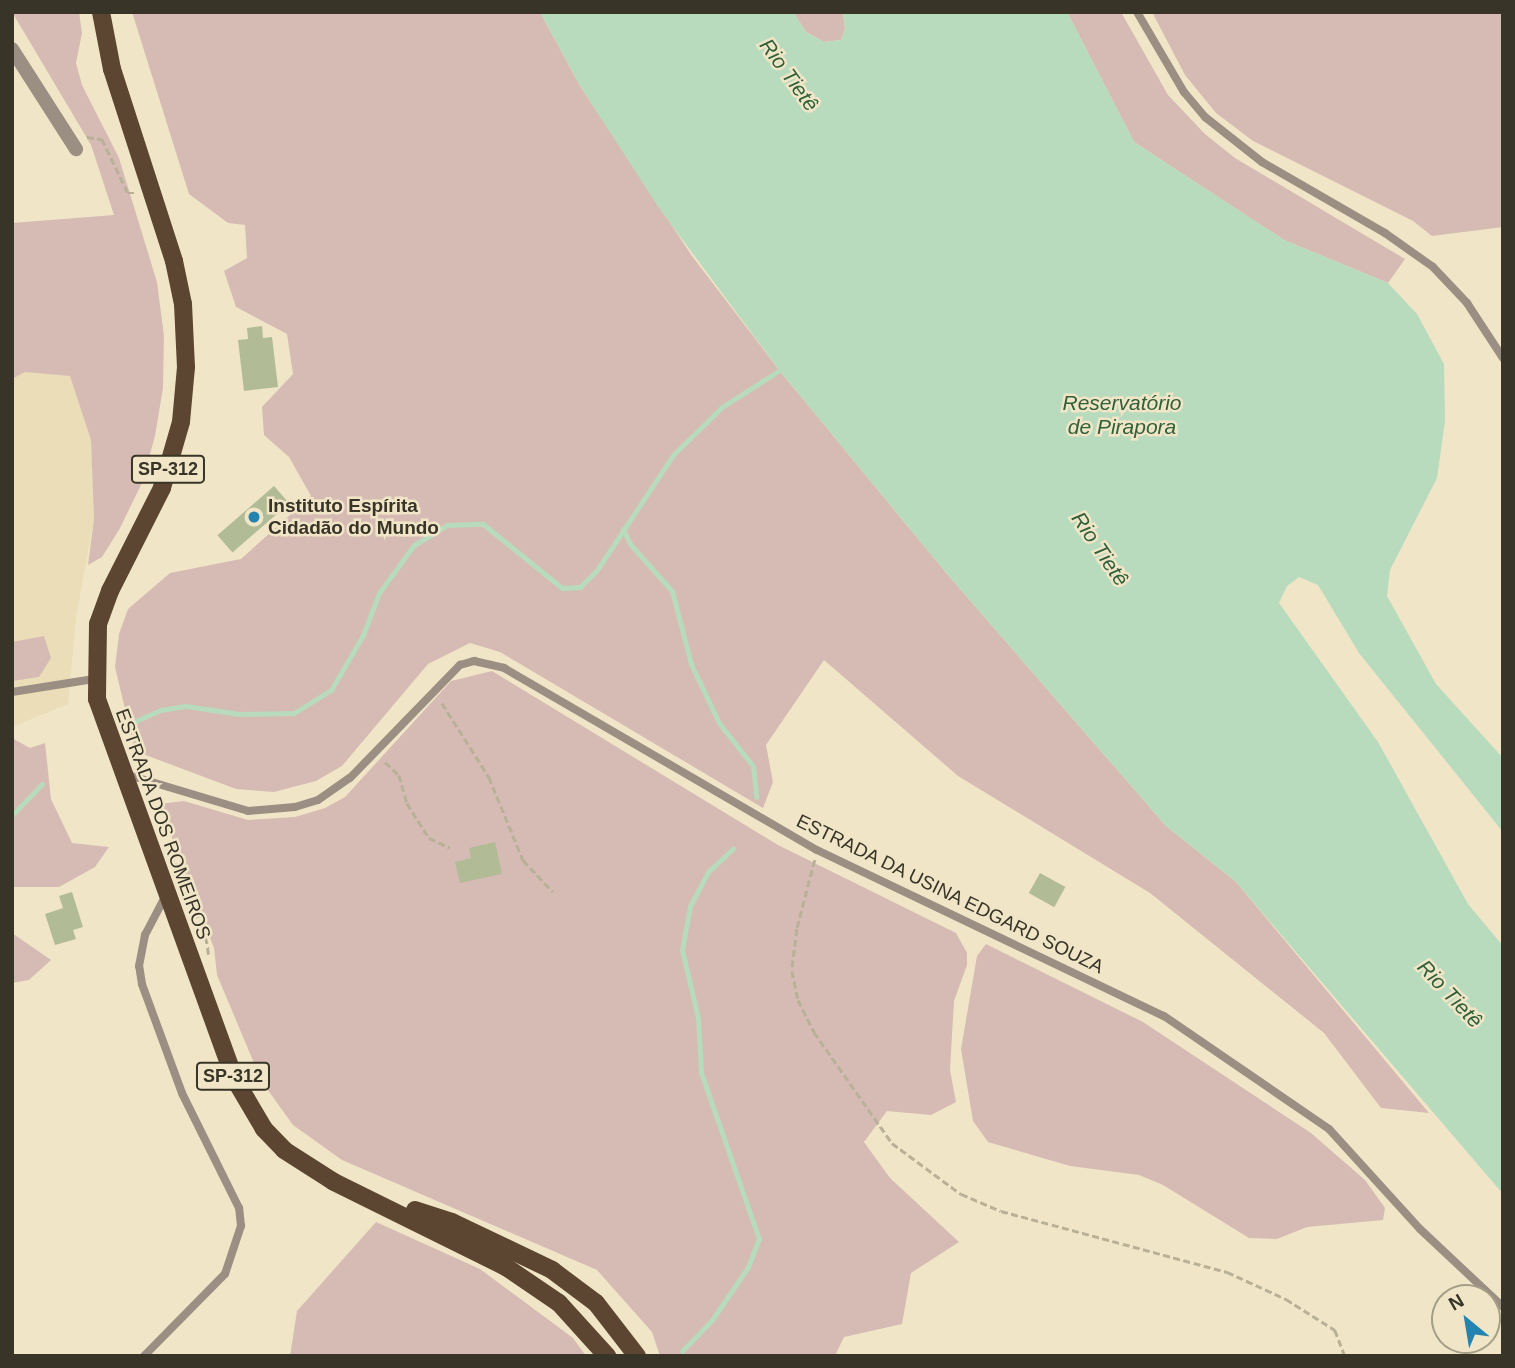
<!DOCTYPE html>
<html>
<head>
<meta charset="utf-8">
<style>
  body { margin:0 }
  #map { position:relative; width:1515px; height:1368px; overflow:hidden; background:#f0e6c7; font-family:Helvetica,sans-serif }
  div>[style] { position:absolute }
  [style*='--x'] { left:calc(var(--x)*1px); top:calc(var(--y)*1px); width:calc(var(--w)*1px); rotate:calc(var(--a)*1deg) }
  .built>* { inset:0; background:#eaddb7 }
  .green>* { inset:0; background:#d6bbb4 }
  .water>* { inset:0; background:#b8dabd }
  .stream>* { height:5px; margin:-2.5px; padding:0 2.5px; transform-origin:2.5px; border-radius:2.5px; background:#b8dabd }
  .building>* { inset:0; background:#b1bb96; transform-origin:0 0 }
  .path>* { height:2.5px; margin-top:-1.25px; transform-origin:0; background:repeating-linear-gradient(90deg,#b8b097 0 7px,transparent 0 10.5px) }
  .lane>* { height:8px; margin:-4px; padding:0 4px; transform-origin:4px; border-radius:4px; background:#9b8e82 }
  .street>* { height:14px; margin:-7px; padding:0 7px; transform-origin:7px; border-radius:7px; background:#9b8e82 }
  .primary>* { height:18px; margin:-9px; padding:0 9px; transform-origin:9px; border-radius:9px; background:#5c4631 }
  .dots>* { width:19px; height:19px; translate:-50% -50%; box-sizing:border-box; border:4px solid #f0e6c7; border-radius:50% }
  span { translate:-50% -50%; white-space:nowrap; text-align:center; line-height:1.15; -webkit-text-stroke:5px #f0e6c7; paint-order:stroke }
  .shield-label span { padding:2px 5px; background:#f0e6c7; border:2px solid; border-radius:5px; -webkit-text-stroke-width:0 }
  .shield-label { font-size:18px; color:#383428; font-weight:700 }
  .poi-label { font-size:19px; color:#383428; font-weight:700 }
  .left { translate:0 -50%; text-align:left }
  .street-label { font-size:19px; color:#383428 }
  .water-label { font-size:21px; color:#2f603a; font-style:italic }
  .frame { position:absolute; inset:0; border:14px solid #383428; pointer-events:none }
  .north { position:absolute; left:1431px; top:1284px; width:70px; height:70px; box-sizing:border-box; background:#f0e6c7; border:2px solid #a69f87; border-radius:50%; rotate:330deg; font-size:19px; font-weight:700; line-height:28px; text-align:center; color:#383428 }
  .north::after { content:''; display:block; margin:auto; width:24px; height:32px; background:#2583b0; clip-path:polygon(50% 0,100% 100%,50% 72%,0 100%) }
</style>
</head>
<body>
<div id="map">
  <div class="built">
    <div style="clip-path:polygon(25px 372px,70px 375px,91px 440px,94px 519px,76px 618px,68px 704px,12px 727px,12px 379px)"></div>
  </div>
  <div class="green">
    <div style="clip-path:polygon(12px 12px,79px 12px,82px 33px,76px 63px,82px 85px,119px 158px,157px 282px,164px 336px,163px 388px,155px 436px,142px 483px,119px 530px,102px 557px,88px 565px,94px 519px,91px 440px,70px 376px,25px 372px,12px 379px,12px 223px,114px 215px,91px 145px)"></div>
    <div style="clip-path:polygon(132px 12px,540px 12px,580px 86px,692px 256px,779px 370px,947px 574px,1166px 826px,1236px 882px,1429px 1113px,1381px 1108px,1324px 1033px,1150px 893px,958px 776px,824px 660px,766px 745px,773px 782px,763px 808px,500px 652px,470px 643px,428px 664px,342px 766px,316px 781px,274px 792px,236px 789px,135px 751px,115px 667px,119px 634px,128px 609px,170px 573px,241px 559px,311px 496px,289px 457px,264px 435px,262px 407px,293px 374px,287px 334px,236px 307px,224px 271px,247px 258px,245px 225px,228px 223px,189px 194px)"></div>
    <div style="clip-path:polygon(793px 12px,843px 12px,845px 29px,841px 40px,824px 42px,806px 32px)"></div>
    <div style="clip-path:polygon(1067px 12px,1121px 12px,1168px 95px,1205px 134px,1235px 158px,1405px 259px,1388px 283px,1284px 240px,1134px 142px)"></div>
    <div style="clip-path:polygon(1152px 12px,1503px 12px,1503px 227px,1432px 236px,1413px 221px,1253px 141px,1216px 113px,1185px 75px)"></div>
    <div style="clip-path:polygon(44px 636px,51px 658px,39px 677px,12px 681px,12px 642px)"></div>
    <div style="clip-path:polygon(492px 671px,778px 845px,956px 933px,967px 953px,967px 965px,954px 1001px,950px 1070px,956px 1102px,931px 1115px,887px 1111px,864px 1142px,890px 1178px,959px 1242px,911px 1273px,902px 1324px,844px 1337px,835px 1356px,660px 1356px,652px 1332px,597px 1270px,342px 1160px,293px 1125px,262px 1082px,217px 975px,214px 948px,159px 804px,184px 801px,248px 820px,295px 817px,325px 808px,345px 797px,451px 681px)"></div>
    <div style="clip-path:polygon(12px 738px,30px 748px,45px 743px,51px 799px,72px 843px,109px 847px,95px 867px,59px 887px,12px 887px)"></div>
    <div style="clip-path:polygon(12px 933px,51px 960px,29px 980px,12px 983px)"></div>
    <div style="clip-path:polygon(986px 944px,1143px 1022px,1311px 1133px,1365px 1180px,1385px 1208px,1383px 1220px,1307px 1227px,1277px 1239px,1249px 1238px,1163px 1185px,1139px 1175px,1070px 1166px,988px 1142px,973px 1121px,961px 1049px,977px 956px)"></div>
    <div style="clip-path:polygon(376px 1222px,480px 1269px,573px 1338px,586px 1356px,290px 1356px,297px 1311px)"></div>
  </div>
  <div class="water">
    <div style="clip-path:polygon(540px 12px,793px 12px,806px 32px,824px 42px,841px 40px,845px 29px,843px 12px,1067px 12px,1134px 142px,1284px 240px,1388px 283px,1417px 314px,1444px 364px,1445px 421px,1437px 478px,1390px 570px,1387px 596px,1436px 684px,1503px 758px,1503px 832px,1359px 653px,1318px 585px,1299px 577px,1287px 586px,1279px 603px,1378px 742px,1468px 904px,1503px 946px,1503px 1194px,1236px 882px,1166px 826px,947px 574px,779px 370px,659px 208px,580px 86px)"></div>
  </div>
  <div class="stream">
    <div style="--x:623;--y:529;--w:17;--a:65"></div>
    <div style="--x:630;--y:544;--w:63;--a:48.2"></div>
    <div style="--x:672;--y:591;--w:75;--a:75.4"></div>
    <div style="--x:691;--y:664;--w:65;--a:64.6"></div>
    <div style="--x:719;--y:723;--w:55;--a:51.7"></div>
    <div style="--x:753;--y:766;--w:31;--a:84"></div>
    <div style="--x:129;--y:724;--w:34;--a:-24"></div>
    <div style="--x:160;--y:710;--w:26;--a:-9"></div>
    <div style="--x:186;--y:706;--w:54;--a:8.6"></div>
    <div style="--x:239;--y:714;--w:55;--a:-1"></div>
    <div style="--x:294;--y:713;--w:44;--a:-31.9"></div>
    <div style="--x:331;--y:690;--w:64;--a:-59.8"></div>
    <div style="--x:363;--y:635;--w:45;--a:-69.1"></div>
    <div style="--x:379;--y:593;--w:59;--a:-53.9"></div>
    <div style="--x:414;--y:545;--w:39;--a:-31"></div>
    <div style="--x:447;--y:525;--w:36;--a:-2"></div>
    <div style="--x:483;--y:524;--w:102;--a:39"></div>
    <div style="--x:562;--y:588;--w:18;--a:-3"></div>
    <div style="--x:580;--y:587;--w:24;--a:-45"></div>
    <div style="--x:597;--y:570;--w:138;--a:-56.5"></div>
    <div style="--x:673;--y:455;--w:69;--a:-44.4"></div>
    <div style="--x:722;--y:407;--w:72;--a:-32.6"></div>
    <div style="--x:12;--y:815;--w:43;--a:-45.9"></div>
    <div style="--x:682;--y:1351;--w:43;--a:-45.9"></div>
    <div style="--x:712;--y:1320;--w:64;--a:-55.8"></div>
    <div style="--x:748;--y:1267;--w:30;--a:-69"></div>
    <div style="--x:759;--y:1239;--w:177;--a:-109.2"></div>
    <div style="--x:701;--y:1072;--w:54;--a:-93.2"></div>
    <div style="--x:698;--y:1018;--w:70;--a:-103.2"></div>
    <div style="--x:682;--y:950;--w:45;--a:-79.7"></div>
    <div style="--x:690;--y:906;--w:40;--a:-62"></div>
    <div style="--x:709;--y:871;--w:33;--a:-43"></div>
  </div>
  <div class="building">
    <div style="clip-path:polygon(262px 326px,263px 338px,272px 337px,278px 387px,244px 391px,238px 340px,248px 339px,247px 328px)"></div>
    <div style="left:274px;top:486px;width:23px;height:75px;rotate:49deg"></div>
    <div style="clip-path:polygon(495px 842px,502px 874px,460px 883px,455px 862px,471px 858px,469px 848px)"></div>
    <div style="left:1040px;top:873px;width:29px;height:23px;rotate:29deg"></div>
    <div style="clip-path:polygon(72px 892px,83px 927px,73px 930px,76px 939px,55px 945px,45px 914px,63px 908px,59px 896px)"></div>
  </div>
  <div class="path">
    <div style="--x:87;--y:137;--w:15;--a:8"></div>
    <div style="--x:102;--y:139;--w:60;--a:64.3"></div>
    <div style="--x:128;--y:193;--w:6;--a:0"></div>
    <div style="--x:442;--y:703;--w:88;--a:57.6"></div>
    <div style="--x:489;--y:777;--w:90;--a:67.7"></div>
    <div style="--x:523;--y:860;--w:44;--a:46.8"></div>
    <div style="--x:385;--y:762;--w:19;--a:43"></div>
    <div style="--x:399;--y:775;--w:29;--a:74"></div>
    <div style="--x:407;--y:803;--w:41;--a:57.8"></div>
    <div style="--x:429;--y:838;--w:23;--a:25"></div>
    <div style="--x:172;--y:853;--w:91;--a:68"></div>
    <div style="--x:206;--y:937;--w:18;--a:81"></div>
    <div style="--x:815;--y:860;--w:71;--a:104.6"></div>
    <div style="--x:797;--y:929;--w:42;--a:96.8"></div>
    <div style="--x:792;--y:971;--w:30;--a:78"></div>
    <div style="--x:798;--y:1000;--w:36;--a:63"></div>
    <div style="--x:814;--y:1032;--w:136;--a:54.9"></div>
    <div style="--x:892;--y:1143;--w:86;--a:36.5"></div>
    <div style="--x:961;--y:1194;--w:43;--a:23"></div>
    <div style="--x:1001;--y:1211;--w:234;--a:15.1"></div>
    <div style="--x:1227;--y:1272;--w:65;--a:24.6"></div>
    <div style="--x:1286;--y:1299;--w:58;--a:32.3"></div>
    <div style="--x:1335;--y:1330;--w:28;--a:69"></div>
  </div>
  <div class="lane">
    <div style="--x:1137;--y:12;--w:93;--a:59.6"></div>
    <div style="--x:1184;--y:92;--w:33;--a:50"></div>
    <div style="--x:1205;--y:117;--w:73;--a:38.3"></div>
    <div style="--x:1262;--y:162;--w:142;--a:30"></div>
    <div style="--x:1385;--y:233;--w:59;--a:35.3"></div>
    <div style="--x:1433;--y:267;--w:50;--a:46.6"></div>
    <div style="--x:1467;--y:303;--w:66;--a:56.8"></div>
    <div style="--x:12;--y:692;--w:83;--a:-9"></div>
    <div style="--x:125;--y:774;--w:128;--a:16.7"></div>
    <div style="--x:248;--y:811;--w:47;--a:-4.9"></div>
    <div style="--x:295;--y:807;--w:24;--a:-17"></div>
    <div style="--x:318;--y:800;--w:39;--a:-35"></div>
    <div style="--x:350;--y:778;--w:158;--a:-45.8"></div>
    <div style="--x:460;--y:665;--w:15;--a:-16"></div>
    <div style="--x:474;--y:661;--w:31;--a:13"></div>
    <div style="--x:504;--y:668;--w:362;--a:30.2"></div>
    <div style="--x:817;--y:850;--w:385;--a:25.6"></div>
    <div style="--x:1164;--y:1016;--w:200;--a:34.4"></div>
    <div style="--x:1329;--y:1129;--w:135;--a:47.7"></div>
    <div style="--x:1420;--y:1229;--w:114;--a:43.2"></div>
    <div style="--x:144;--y:1356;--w:115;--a:-45.4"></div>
    <div style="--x:225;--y:1274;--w:51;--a:-71.6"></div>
    <div style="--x:241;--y:1226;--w:18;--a:-96"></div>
    <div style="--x:239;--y:1208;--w:128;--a:-116.4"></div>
    <div style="--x:182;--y:1093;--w:116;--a:-110.2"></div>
    <div style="--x:142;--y:984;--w:18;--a:-99"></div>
    <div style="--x:139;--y:966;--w:32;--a:-79"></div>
    <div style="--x:145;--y:935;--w:45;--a:-62.3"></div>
  </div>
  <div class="street">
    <div style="--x:12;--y:49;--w:119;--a:57.4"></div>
  </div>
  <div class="primary">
    <div style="--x:101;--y:12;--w:58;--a:79.1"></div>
    <div style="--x:112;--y:69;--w:202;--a:72.1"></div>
    <div style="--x:174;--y:261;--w:44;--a:78.2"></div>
    <div style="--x:183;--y:304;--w:63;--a:87.3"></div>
    <div style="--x:186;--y:367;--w:55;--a:95.2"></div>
    <div style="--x:181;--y:422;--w:69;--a:106.1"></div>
    <div style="--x:162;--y:488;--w:115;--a:116.8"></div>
    <div style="--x:110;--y:591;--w:35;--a:110"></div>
    <div style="--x:98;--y:624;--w:75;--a:90.8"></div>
    <div style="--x:97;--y:699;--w:403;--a:70.1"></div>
    <div style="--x:234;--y:1078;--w:59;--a:59.5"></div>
    <div style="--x:264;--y:1129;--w:29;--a:46"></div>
    <div style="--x:284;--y:1150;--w:59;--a:32.6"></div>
    <div style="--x:334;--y:1182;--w:192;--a:26.3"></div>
    <div style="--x:506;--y:1267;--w:64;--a:34.2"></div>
    <div style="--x:559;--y:1303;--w:72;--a:47.8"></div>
    <div style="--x:415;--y:1210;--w:39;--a:18"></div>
    <div style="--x:452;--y:1222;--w:111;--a:25.6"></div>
    <div style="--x:552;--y:1270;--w:55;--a:36.9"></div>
    <div style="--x:596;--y:1303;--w:67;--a:52.3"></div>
  </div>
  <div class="dots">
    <div style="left:254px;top:517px;background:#2583b0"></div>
  </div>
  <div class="shield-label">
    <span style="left:168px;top:469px">SP-312</span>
    <span style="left:233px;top:1076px">SP-312</span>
  </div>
  <div class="poi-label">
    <span class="left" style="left:268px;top:517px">Instituto Espírita<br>Cidadão do Mundo</span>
  </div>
  <div class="street-label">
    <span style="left:163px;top:824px;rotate:70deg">ESTRADA DOS ROMEIROS</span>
    <span style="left:950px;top:894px;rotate:26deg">ESTRADA DA USINA EDGARD SOUZA</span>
  </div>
  <div class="water-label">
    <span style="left:789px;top:75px;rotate:54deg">Rio Tietê</span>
    <span style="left:1122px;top:415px">Reservatório<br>de Pirapora</span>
    <span style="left:1100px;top:549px;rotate:56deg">Rio Tietê</span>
    <span style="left:1450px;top:994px;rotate:47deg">Rio Tietê</span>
  </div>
  <div class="frame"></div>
  <div class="north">N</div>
</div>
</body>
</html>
